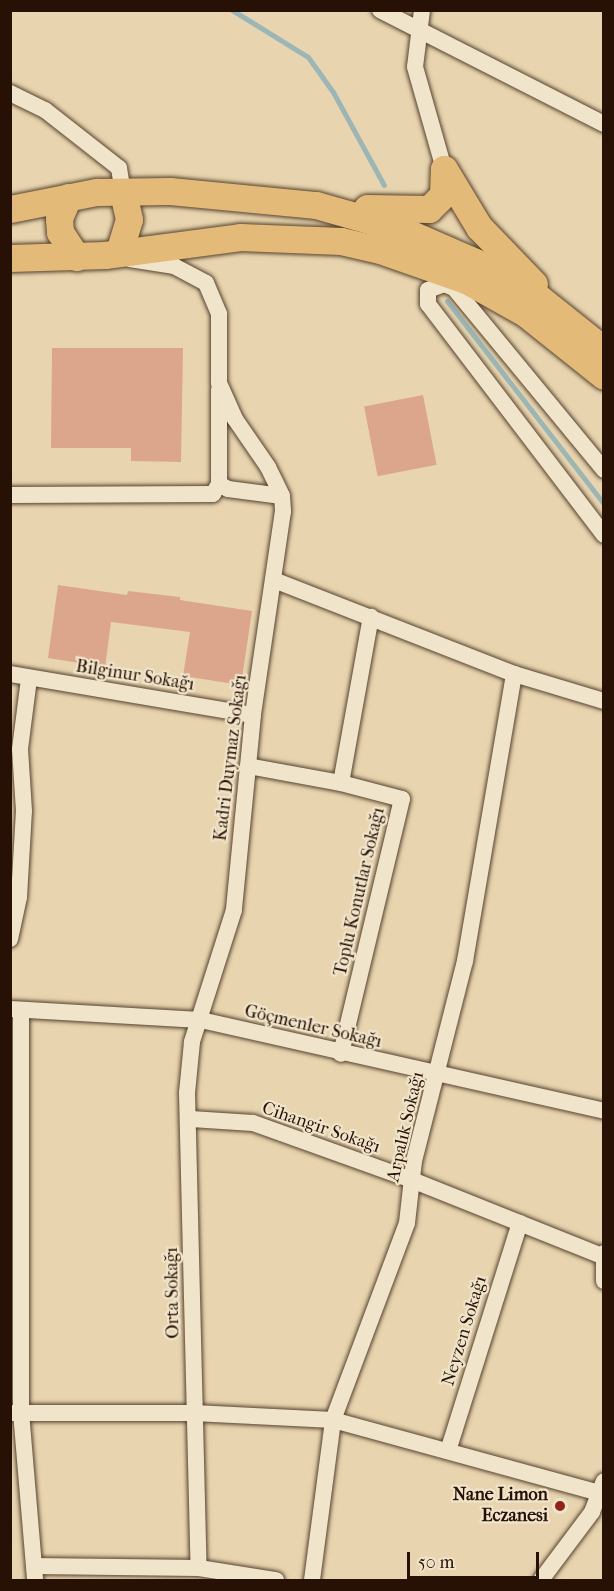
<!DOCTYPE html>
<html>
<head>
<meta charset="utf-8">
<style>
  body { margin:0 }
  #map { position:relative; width:614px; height:1591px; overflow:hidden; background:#e8d5af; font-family:"IM FELL French Canon",serif }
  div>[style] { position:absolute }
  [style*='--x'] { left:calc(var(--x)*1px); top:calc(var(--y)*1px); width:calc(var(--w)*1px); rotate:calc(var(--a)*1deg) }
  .stream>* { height:5px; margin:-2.5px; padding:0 2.5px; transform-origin:2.5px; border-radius:2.5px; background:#9cb6b6 }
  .building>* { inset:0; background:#dca68c; transform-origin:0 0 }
  .roads { filter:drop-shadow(0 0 2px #57422f) drop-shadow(0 0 2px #57422f) }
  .minor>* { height:16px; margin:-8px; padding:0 8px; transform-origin:8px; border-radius:8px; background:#f0e4cb }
  .primary>* { height:27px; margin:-13.5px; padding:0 13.5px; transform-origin:13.5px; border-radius:13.5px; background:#e4ba78 }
  .dots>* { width:16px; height:16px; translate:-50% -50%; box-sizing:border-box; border:3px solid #f0e4cb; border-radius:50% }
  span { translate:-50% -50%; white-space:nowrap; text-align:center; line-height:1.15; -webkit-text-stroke:4.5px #f0e4cb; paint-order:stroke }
  .street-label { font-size:18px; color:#271104 }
  .poi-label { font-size:18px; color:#271104; font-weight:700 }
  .right { translate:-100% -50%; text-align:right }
  .frame { position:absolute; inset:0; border:12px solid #271104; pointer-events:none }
  .scale { position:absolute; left:407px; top:1552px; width:132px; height:27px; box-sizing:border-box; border:3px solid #271104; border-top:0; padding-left:8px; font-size:18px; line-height:21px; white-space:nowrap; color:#271104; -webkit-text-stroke:4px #f0e4cb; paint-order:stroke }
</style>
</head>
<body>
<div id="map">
  <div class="stream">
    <div style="--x:232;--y:10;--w:89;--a:31.7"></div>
    <div style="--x:308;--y:57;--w:43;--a:54.5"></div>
    <div style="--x:333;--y:92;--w:106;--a:61.3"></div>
    <div style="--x:447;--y:301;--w:257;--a:52.3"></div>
  </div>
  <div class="building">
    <div style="clip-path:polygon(52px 348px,183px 348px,181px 462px,131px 461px,131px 448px,51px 448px)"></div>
    <div style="left:423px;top:395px;width:71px;height:60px;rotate:79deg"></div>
    <div style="clip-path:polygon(58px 585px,127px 595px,128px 591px,180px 597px,180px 600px,252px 611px,241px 685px,183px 676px,190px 632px,111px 622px,105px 667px,48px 658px)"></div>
  </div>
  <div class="roads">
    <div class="minor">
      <div style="--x:380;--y:10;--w:251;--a:27"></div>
      <div style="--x:422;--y:10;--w:57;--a:97"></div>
      <div style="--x:415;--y:67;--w:106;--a:74.1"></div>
      <div style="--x:10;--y:93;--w:39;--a:26"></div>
      <div style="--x:45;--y:110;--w:94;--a:38.1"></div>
      <div style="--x:119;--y:168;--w:24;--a:81"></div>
      <div style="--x:130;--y:259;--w:45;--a:9"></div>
      <div style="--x:174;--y:266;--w:36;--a:28"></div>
      <div style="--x:206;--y:283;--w:34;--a:67"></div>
      <div style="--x:219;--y:314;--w:69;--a:90"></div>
      <div style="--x:219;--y:383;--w:39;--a:66"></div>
      <div style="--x:235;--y:419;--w:58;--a:55.5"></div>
      <div style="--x:268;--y:467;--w:32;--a:64"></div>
      <div style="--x:282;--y:496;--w:15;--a:86"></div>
      <div style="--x:283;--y:511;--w:206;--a:98.4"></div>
      <div style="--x:253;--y:715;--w:196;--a:95.6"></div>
      <div style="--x:234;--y:910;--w:139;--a:107.7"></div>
      <div style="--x:192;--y:1042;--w:51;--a:95.6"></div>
      <div style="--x:187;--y:1093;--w:475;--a:88.6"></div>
      <div style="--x:604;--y:470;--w:236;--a:-129.5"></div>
      <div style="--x:454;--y:288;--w:11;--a:-158"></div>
      <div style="--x:444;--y:284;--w:17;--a:159"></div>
      <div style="--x:428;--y:290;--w:14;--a:90"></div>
      <div style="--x:428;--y:304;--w:290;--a:52.7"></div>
      <div style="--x:219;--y:484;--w:10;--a:29"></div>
      <div style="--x:228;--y:489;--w:54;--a:7.4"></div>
      <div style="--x:10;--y:495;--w:203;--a:-0.3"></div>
      <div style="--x:213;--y:494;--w:12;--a:-59"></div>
      <div style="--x:219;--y:484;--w:94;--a:-90"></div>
      <div style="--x:274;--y:580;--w:258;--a:21.4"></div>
      <div style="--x:514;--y:674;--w:94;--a:16.7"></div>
      <div style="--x:10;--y:674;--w:246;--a:9.6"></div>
      <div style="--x:248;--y:766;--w:95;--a:10.4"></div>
      <div style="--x:341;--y:783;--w:63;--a:14.7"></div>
      <div style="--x:402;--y:799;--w:262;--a:103.5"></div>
      <div style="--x:341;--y:783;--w:169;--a:-79.8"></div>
      <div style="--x:10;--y:939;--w:43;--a:-77.9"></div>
      <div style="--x:19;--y:897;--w:86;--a:-86.7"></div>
      <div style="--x:24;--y:811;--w:62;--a:-93.7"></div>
      <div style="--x:20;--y:749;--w:71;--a:-82.7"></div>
      <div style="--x:10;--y:1009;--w:191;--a:3.3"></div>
      <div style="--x:201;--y:1020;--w:413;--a:12.7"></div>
      <div style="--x:21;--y:1010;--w:402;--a:90"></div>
      <div style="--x:21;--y:1412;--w:169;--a:85.2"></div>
      <div style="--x:191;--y:1119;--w:62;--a:3.7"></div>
      <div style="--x:253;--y:1123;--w:169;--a:19.7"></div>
      <div style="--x:412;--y:1180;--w:205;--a:21.8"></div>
      <div style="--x:604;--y:1253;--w:28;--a:90"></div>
      <div style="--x:10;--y:1413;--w:184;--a:0"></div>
      <div style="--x:194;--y:1413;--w:139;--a:2.9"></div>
      <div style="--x:333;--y:1420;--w:274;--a:15.3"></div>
      <div style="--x:448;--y:1451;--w:239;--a:-72.5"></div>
      <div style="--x:34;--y:1566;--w:165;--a:0.7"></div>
      <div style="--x:199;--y:1568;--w:78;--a:8.9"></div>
      <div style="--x:312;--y:1580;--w:161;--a:-82.5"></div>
      <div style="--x:333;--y:1420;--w:210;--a:-69.4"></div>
      <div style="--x:407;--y:1223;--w:62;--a:-83.6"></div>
      <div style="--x:414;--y:1161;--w:206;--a:-75.7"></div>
      <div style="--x:465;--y:961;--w:291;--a:-80.3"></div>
      <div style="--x:541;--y:1580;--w:85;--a:-53.1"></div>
      <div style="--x:592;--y:1512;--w:33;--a:-69"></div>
    </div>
    <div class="primary">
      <div style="--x:444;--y:169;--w:68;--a:58.9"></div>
      <div style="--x:479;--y:227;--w:79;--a:46"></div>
      <div style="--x:68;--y:197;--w:23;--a:113"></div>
      <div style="--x:59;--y:218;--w:14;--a:86"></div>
      <div style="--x:60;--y:232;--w:30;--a:57"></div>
      <div style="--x:367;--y:208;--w:62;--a:0.9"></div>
      <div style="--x:429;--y:209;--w:20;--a:-45"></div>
      <div style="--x:443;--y:195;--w:26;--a:-88"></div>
      <div style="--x:10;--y:209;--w:89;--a:-11.1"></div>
      <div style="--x:97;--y:192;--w:73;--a:-0.8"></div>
      <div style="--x:170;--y:191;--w:147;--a:5.5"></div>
      <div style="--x:316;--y:205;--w:87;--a:15.9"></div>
      <div style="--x:400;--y:229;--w:82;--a:23.7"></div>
      <div style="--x:475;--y:262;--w:73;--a:29.4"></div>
      <div style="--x:539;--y:298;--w:83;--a:38.7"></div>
      <div style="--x:119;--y:252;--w:34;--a:-73"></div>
      <div style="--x:129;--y:219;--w:28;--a:-103"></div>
      <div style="--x:10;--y:258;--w:95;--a:-1.8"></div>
      <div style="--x:105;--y:255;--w:136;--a:-7.6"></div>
      <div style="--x:240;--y:237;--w:101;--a:2.3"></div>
      <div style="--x:341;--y:241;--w:37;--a:13"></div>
      <div style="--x:377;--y:249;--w:94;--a:19.2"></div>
      <div style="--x:466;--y:280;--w:68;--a:29.2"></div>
      <div style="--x:525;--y:313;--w:101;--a:38.6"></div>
    </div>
  </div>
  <div class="dots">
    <div style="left:560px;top:1506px;background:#8f2418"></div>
  </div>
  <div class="street-label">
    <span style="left:135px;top:676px;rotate:9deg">Bilginur Sokağı</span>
    <span style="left:231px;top:758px;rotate:-83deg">Kadri Duymaz Sokağı</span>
    <span style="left:360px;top:892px;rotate:-77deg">Toplu Konutlar Sokağı</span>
    <span style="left:313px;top:1027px;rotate:13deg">Göçmenler Sokağı</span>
    <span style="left:406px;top:1127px;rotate:-77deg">Arpalık Sokağı</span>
    <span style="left:321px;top:1128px;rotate:19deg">Cihangir Sokağı</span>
    <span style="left:173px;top:1293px;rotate:-91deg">Orta Sokağı</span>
    <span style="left:465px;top:1331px;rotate:-73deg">Neyzen Sokağı</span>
  </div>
  <div class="poi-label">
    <span class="right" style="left:548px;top:1506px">Nane Limon<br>Eczanesi</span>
  </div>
  <div class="frame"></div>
  <div class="scale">50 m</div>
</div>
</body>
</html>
